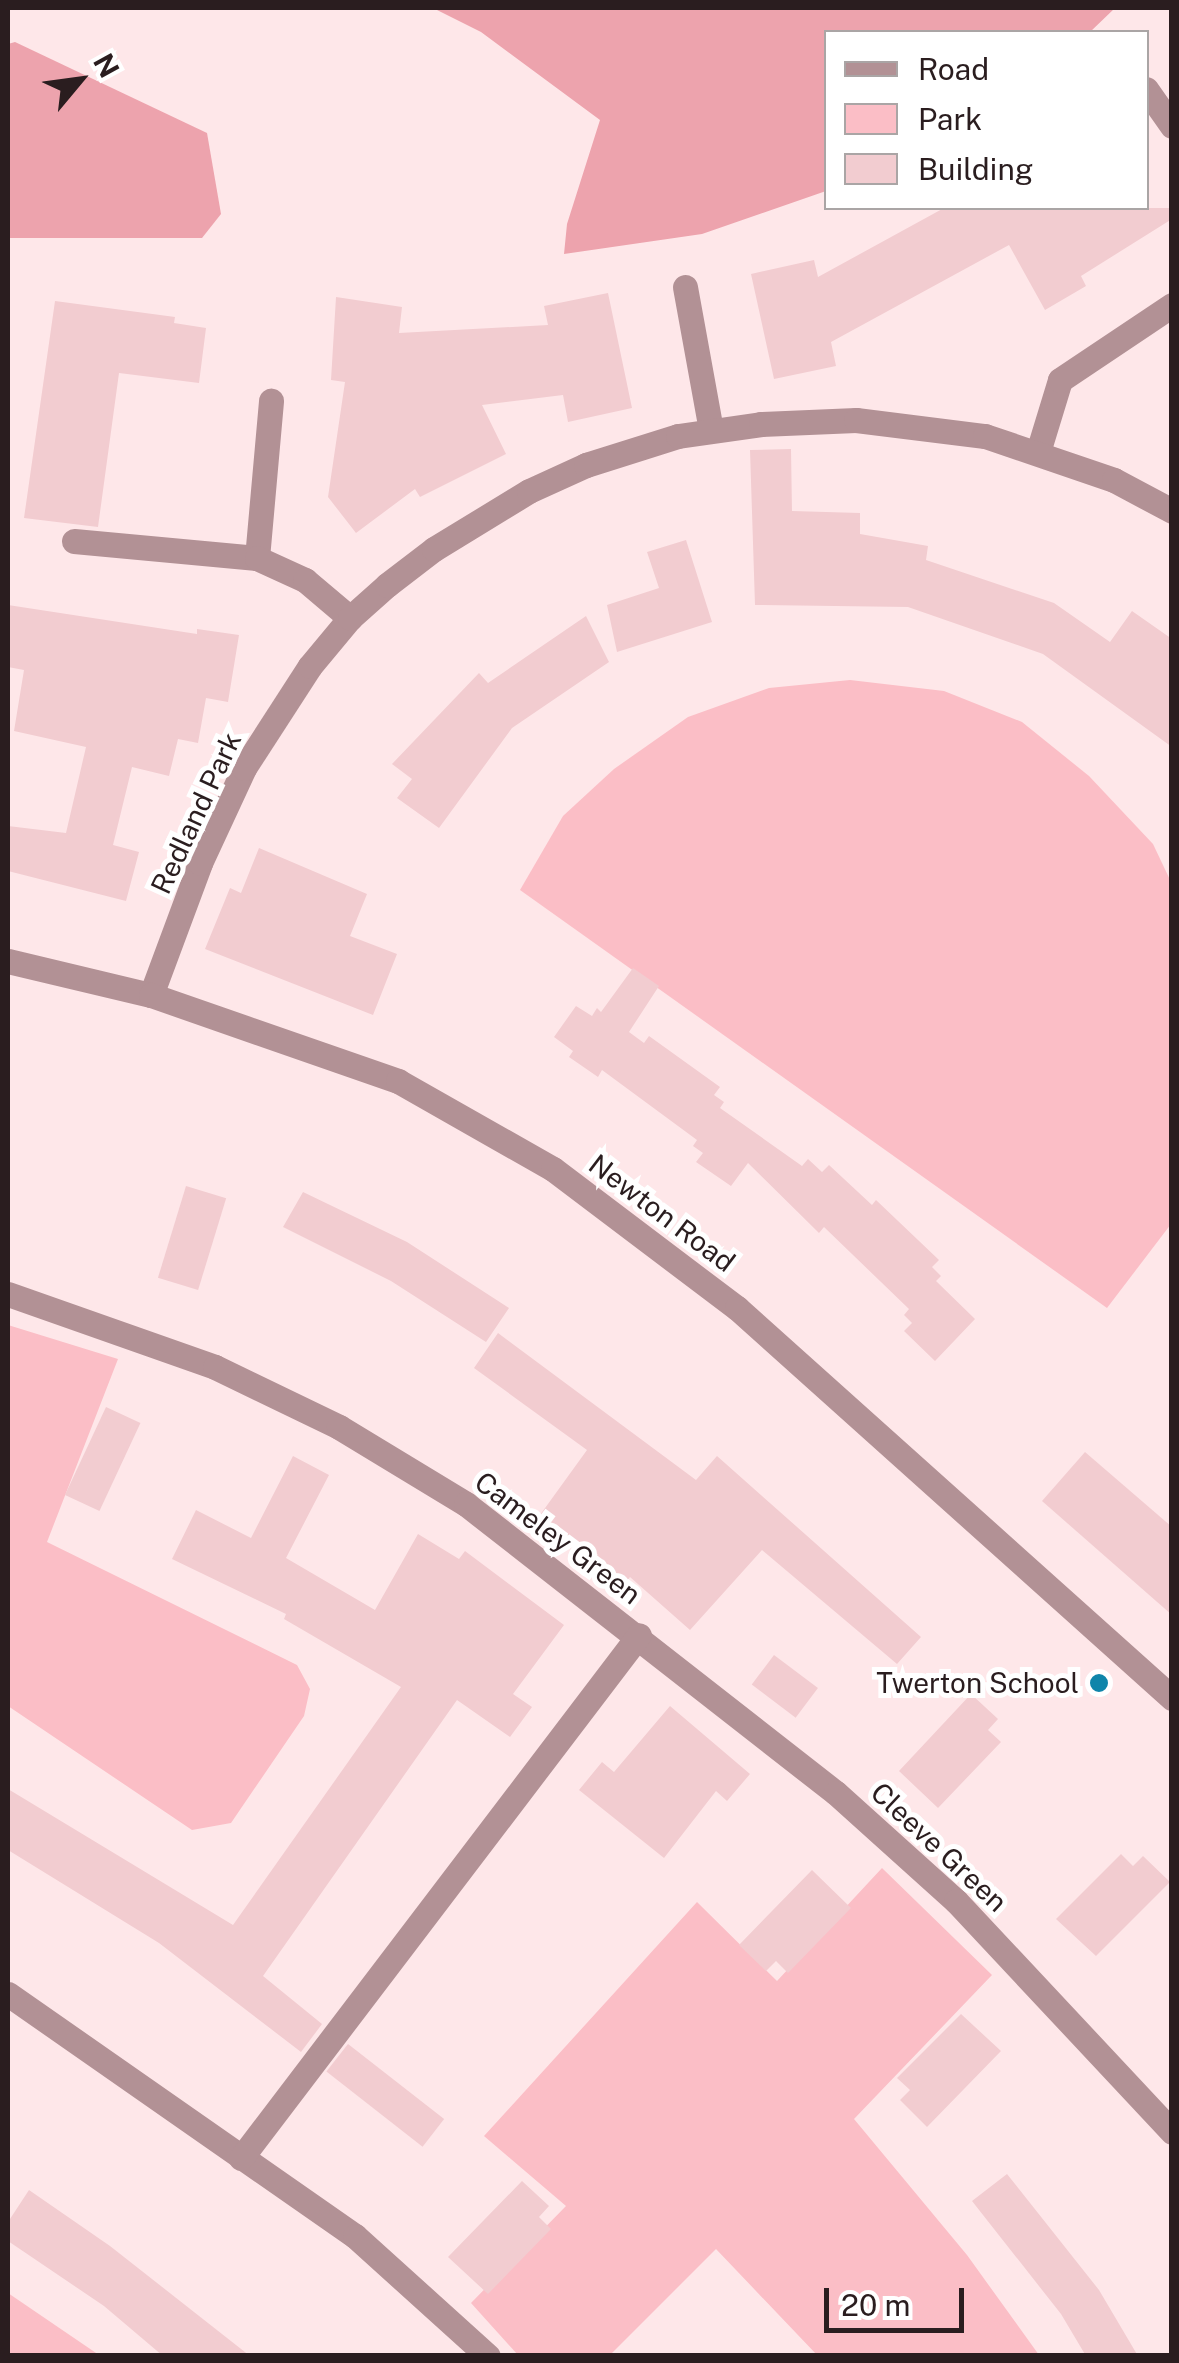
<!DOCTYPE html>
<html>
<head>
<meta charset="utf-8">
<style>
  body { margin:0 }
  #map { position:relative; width:1179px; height:2363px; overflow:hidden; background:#fee7e9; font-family:"Public Sans",sans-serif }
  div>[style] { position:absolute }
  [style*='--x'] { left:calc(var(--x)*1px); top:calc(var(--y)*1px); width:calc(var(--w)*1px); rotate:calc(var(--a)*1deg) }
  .green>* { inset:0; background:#fbbec6 }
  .forest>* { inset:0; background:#eda3ad }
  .building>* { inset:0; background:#f2ccd0; transform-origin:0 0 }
  .minor>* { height:25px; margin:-12.5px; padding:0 12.5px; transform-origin:12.5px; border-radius:12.5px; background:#b29195 }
  .tertiary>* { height:25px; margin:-12.5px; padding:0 12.5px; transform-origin:12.5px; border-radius:12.5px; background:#b29195 }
  .dots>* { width:28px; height:28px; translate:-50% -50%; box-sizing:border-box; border:5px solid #fff; border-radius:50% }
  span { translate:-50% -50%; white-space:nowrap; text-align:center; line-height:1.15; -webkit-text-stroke:10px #fff; paint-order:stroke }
  .street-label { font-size:28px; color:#2a1d1f }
  .poi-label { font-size:28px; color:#2a1d1f }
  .right { translate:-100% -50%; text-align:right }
  .frame { position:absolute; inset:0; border:10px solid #2a1d1f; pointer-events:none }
  .legend { position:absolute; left:824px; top:30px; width:325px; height:180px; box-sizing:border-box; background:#fff; border:2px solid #aaa5a5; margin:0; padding:12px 18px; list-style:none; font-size:30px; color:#2a1d1f }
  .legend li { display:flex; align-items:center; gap:20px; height:50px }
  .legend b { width:50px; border:2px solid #aaa5a5 }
  .north { position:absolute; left:30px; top:30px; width:100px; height:100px; -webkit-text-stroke:8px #fff; paint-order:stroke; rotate:61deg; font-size:28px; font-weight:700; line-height:40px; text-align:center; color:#2a1d1f }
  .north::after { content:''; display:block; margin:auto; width:35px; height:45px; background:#2a1d1f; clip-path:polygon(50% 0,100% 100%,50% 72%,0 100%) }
  .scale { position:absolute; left:824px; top:2288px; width:140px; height:45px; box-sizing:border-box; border:5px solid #2a1d1f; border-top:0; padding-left:12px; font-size:30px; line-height:35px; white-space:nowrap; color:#2a1d1f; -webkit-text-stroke:8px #fff; paint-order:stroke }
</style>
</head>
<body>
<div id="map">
  <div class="green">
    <div style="clip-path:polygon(850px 680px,944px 691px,1022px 722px,1089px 776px,1153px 844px,1171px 882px,1171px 1224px,1107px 1308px,520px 890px,563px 816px,614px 769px,688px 717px,769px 688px)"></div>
    <div style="clip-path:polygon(8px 1325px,118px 1359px,47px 1542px,297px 1665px,310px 1689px,304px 1716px,231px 1823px,192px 1830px,8px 1706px)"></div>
    <div style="clip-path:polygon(882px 1868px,992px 1975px,854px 2119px,967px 2255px,1039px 2355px,817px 2355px,716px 2249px,610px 2355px,518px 2355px,471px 2303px,566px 2206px,484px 2136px,697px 1902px,777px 1981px)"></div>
    <div style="clip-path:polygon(8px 2293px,99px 2355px,8px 2355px)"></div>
  </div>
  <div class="forest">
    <div style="clip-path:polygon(433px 8px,1115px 8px,1090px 32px,826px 32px,826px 191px,702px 234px,564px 254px,567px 224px,600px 120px,481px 32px)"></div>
    <div style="clip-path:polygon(15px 42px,207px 133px,221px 214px,202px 238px,8px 238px,8px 44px)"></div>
  </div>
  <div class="building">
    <div style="clip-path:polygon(944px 208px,1172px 208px,1172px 219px,1081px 276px,1086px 286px,1045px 310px,1009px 245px,831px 342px,836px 366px,774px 379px,751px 274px,814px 260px,818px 277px)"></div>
    <div style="clip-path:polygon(608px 293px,632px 408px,568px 422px,563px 395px,482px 405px,506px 454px,420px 497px,415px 489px,356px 533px,328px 497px,345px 382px,331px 380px,336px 297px,402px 307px,399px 333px,548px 325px,544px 306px)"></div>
    <div style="clip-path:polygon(55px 301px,175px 317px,174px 323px,206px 328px,199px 383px,119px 373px,98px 527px,24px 518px)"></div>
    <div style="clip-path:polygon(791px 449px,792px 511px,860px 513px,860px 534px,928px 546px,926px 560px,1054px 603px,1110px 642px,1132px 611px,1172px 639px,1172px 747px,1043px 654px,908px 607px,755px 605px,750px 450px)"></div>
    <div style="clip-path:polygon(686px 540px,712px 622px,617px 652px,607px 605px,659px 588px,647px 552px)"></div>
    <div style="clip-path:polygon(8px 605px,197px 634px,197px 629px,239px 635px,228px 702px,206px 698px,198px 743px,178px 739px,169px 776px,132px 767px,113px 845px,139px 852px,126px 901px,8px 871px,8px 826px,66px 833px,86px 747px,14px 731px,24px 670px,8px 667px)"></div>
    <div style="clip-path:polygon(586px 616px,609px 662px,512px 728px,439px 828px,397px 798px,412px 779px,392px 764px,479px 673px,488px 683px)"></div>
    <div style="clip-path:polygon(259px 848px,367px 894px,350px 936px,397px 954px,373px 1015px,205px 949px,230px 888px,241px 893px)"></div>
    <div style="clip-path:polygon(633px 968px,659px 986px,629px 1032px,644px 1043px,649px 1036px,720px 1087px,714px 1095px,724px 1102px,720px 1108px,802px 1166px,808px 1159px,822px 1172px,829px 1165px,872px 1205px,876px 1200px,939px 1260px,932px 1267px,941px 1276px,936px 1281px,975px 1319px,935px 1361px,904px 1331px,912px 1323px,904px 1315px,909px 1309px,824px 1227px,819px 1233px,748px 1163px,731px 1186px,696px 1162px,703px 1153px,693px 1146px,697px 1140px,602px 1070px,598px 1077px,569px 1057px,573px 1051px,554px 1037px,576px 1006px,592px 1016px,597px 1008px,601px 1012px)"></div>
    <div style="left:186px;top:1186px;width:42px;height:96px;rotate:17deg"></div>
    <div style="clip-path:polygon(303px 1192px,407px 1242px,509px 1308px,486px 1342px,391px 1281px,283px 1227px)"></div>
    <div style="clip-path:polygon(498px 1333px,696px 1480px,717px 1456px,921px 1637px,897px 1664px,762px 1550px,690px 1630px,630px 1577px,627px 1581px,540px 1515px,587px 1450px,474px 1368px)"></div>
    <div style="left:106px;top:1407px;width:38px;height:97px;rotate:25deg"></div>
    <div style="clip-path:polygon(1085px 1452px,1172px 1527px,1172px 1615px,1042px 1501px)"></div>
    <div style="clip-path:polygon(293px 1456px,329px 1475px,286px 1558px,375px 1610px,418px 1534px,459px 1559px,465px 1551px,564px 1625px,513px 1694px,532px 1707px,510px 1737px,457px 1700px,263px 1976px,322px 2024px,301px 2052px,159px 1943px,8px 1850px,8px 1789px,233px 1925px,401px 1687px,284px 1619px,286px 1614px,172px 1559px,196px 1510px,251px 1538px)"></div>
    <div style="left:774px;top:1655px;width:55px;height:37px;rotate:37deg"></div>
    <div style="clip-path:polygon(971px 1694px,998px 1719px,988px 1730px,1001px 1742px,938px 1808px,899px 1771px)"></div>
    <div style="clip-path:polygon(670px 1706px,750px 1774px,727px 1801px,716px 1791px,664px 1858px,579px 1790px,602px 1762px,614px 1772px)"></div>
    <div style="clip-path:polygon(1121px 1854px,1133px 1866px,1143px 1856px,1170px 1882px,1096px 1956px,1056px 1919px)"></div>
    <div style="clip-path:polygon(812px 1870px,851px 1908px,788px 1973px,776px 1961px,766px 1971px,739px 1945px)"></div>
    <div style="clip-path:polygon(961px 2014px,1001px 2051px,927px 2127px,900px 2100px,910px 2090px,897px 2078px)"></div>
    <div style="left:348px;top:2044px;width:122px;height:35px;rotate:38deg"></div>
    <div style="clip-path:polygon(1007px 2174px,1099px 2290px,1138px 2356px,1086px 2356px,1061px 2314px,972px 2201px)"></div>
    <div style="clip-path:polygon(522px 2181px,549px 2206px,539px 2217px,551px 2229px,488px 2294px,448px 2257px)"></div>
    <div style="clip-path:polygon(29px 2190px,110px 2246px,250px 2356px,163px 2356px,104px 2306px,8px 2241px,8px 2222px)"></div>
  </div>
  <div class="minor">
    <div style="--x:1146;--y:89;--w:45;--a:54.9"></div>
    <div style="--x:685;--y:287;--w:145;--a:79.7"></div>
    <div style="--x:1038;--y:452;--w:75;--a:-73"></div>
    <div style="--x:1060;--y:380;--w:135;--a:-33.8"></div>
    <div style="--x:74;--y:541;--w:184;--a:5.3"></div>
    <div style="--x:257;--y:558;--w:158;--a:-84.9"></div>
    <div style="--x:257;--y:558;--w:53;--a:24.6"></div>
    <div style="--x:305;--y:580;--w:59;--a:40.2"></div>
    <div style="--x:151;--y:995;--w:141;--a:-69.6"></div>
    <div style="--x:200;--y:863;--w:105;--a:-65.1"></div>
    <div style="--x:244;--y:768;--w:121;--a:-57.1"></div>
    <div style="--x:310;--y:666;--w:62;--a:-50.2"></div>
    <div style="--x:350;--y:618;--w:50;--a:-41.7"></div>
    <div style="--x:387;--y:585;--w:59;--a:-37.5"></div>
    <div style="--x:434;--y:549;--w:111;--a:-31.4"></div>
    <div style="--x:529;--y:491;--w:63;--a:-24.5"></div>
    <div style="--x:586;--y:465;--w:96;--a:-17.5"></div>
    <div style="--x:678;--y:436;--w:84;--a:-8.2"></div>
    <div style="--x:761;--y:424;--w:95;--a:-2.4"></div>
    <div style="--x:856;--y:420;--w:130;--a:7.1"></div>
    <div style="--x:985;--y:436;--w:136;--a:18.8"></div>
    <div style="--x:1114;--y:480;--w:66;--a:28.1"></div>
    <div style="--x:8;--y:1294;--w:219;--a:19.4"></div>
    <div style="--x:215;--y:1367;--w:138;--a:25.8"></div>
    <div style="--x:339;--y:1427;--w:149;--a:31.2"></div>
    <div style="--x:466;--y:1504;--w:469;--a:38"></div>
    <div style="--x:836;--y:1793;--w:161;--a:42"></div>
    <div style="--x:956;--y:1901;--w:316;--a:46.9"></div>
    <div style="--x:8;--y:1994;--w:423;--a:34.9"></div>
    <div style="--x:355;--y:2236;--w:179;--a:42.1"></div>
    <div style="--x:241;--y:2158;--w:657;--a:-52.73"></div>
  </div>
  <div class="tertiary">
    <div style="--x:8;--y:961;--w:147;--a:13.4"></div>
    <div style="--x:151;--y:995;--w:262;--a:19.2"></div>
    <div style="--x:398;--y:1081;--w:178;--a:29.6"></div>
    <div style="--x:553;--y:1169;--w:231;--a:37.1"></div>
    <div style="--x:737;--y:1308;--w:584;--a:41.88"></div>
  </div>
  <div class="dots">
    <div style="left:1099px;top:1683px;background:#0f85aa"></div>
  </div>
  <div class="street-label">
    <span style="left:196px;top:813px;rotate:-65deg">Redland Park</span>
    <span style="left:662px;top:1213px;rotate:37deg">Newton Road</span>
    <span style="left:558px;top:1538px;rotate:37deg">Cameley Green</span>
    <span style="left:939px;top:1847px;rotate:43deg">Cleeve Green</span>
  </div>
  <div class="poi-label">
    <span class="right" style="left:1079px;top:1683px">Twerton School</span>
  </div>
  <div class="frame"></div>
  <ul class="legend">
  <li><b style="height:12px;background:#b29195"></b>Road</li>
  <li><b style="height:28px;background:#fbbec6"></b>Park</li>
  <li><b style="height:28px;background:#f2ccd0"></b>Building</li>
  </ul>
  <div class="north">N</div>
  <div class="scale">20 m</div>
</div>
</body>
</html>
